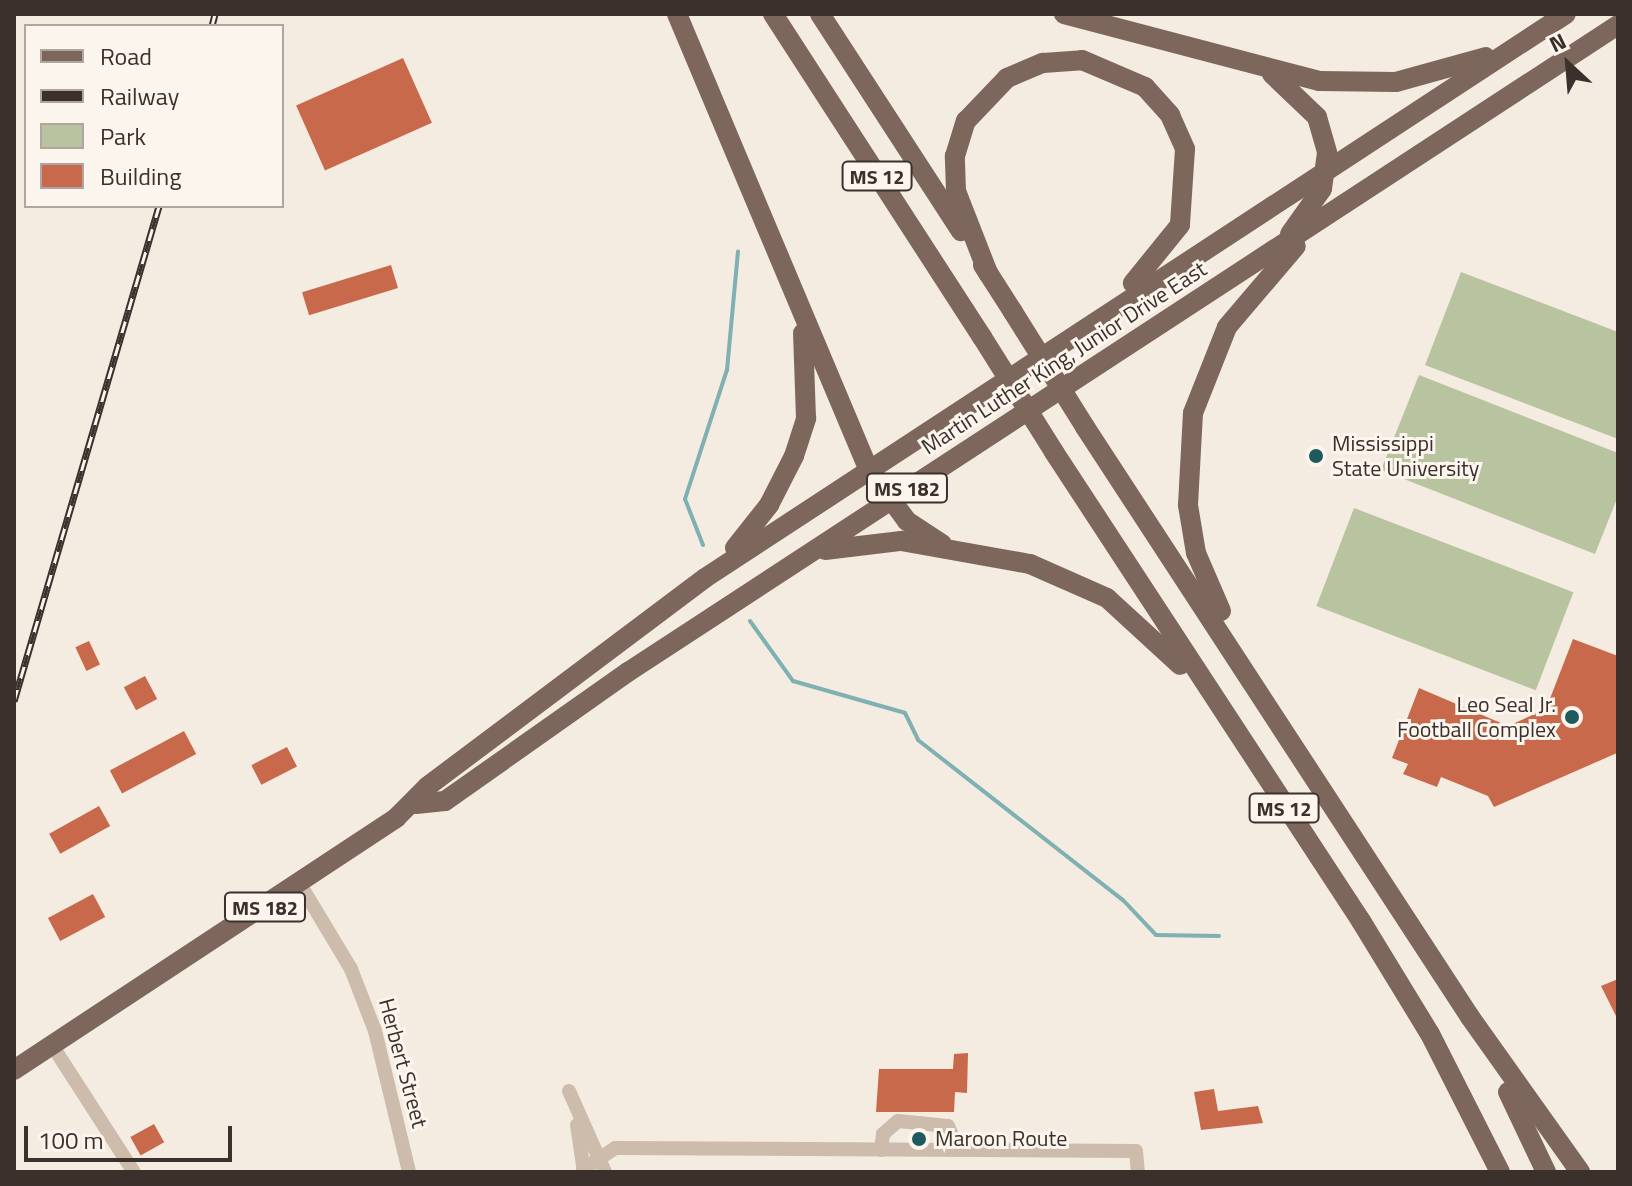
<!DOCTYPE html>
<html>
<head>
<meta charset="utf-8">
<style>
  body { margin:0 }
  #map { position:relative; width:1632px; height:1186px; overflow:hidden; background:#f4ebe1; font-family:"Titillium Web",sans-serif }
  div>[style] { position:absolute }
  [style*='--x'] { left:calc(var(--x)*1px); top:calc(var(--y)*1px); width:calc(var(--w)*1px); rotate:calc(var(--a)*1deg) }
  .green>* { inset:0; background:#b8c4a0; transform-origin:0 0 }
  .stream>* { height:4px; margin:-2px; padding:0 2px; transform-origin:2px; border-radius:2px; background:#7fb0b2 }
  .building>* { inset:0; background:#c8694b; transform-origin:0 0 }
  .street>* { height:14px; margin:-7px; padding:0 7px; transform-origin:7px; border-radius:7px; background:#cdbbac }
  .primary>* { height:20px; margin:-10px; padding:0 10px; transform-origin:10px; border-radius:10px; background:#7d675c }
  .rail>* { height:7px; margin-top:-3.5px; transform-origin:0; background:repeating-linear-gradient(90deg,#fbf5ee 0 12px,#3b302b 0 24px); box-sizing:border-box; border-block:2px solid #3b302b }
  .primary-bridge>* { height:20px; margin:-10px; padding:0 10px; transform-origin:10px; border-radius:10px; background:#7d675c }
  .dots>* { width:22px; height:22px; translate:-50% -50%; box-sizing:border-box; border:4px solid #fbf5ee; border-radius:50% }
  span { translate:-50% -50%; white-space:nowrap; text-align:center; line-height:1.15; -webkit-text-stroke:6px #fbf5ee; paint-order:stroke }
  .shield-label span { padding:2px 6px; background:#fbf5ee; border:2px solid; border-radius:6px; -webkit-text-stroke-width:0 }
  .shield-label { font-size:20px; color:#3b302b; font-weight:700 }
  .street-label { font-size:22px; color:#3b302b }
  .poi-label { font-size:22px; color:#3b302b }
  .left { translate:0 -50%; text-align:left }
  .right { translate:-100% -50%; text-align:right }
  .frame { position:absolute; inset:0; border:16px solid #3b302b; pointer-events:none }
  .legend { position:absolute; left:24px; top:24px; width:260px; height:184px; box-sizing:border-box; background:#fbf5ee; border:2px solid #aea6a0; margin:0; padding:10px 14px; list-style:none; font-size:24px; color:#3b302b }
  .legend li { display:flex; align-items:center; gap:16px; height:40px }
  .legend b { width:40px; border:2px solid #aea6a0 }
  .north { position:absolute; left:1528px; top:24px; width:80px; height:80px; -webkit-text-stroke:6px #fbf5ee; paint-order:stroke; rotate:334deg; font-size:22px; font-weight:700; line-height:32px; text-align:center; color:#3b302b }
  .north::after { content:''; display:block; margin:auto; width:28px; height:36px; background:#3b302b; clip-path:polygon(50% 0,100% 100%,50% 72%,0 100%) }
  .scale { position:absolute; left:24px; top:1126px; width:208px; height:36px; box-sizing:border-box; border:4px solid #3b302b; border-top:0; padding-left:10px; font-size:24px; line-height:28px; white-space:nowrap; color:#3b302b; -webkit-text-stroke:6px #fbf5ee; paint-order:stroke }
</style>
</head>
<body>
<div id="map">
  <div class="green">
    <div style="clip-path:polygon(1461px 272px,1618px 332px,1618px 439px,1425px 365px)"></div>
    <div style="clip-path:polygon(1419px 375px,1618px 453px,1618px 496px,1595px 554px,1381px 470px)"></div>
    <div style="left:1354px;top:508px;width:235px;height:105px;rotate:21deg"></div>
  </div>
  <div class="stream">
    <div style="--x:703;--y:545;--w:49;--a:-111.4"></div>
    <div style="--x:685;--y:499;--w:136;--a:-72"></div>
    <div style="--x:727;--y:370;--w:119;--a:-84.7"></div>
    <div style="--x:750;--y:621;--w:74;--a:54.4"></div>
    <div style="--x:793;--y:681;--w:116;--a:15.9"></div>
    <div style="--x:905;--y:713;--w:30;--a:64"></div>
    <div style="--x:918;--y:740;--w:260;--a:38"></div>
    <div style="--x:1123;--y:900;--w:48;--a:46.7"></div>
    <div style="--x:1156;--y:935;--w:63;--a:0.9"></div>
  </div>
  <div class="building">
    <div style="left:403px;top:58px;width:71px;height:117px;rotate:66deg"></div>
    <div style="left:391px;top:265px;width:24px;height:93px;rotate:73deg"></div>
    <div style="clip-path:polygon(1573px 639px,1618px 656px,1617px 753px,1494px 807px,1488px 796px,1441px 777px,1437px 787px,1403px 774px,1408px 764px,1392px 758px,1419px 688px,1508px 726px,1546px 709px)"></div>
    <div style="left:89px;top:641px;width:26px;height:15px;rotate:65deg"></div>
    <div style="left:145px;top:676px;width:26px;height:24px;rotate:62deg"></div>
    <div style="left:184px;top:731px;width:26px;height:84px;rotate:62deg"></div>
    <div style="left:287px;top:747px;width:22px;height:40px;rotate:63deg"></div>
    <div style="left:99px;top:806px;width:23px;height:57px;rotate:61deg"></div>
    <div style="left:93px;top:894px;width:26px;height:51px;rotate:62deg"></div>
    <div style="clip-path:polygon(1618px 979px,1618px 1020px,1601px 986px)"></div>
    <div style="clip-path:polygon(968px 1053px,967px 1093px,955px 1092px,954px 1112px,876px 1112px,879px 1069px,953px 1069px,954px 1054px)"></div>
    <div style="clip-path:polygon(1214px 1089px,1218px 1111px,1258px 1106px,1263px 1123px,1201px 1130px,1194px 1092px)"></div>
    <div style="left:154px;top:1124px;width:21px;height:27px;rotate:61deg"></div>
  </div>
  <div class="street">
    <div style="--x:300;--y:884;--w:99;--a:59"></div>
    <div style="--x:351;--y:969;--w:66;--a:68.8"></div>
    <div style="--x:375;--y:1031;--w:145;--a:76.4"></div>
    <div style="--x:52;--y:1045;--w:151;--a:57.2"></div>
    <div style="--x:569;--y:1091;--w:89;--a:66"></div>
    <div style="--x:577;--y:1125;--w:48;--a:81.5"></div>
    <div style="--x:881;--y:1150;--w:16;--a:-83"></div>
    <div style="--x:883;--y:1134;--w:20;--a:-41"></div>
    <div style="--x:898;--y:1121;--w:50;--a:5.7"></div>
    <div style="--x:948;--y:1126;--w:26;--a:67"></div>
    <div style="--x:583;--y:1169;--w:38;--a:-33"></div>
    <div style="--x:615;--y:1148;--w:521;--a:0.33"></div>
    <div style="--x:1136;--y:1151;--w:21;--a:85"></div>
  </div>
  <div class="primary">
    <div style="--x:677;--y:14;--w:493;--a:67.2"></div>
    <div style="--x:868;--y:468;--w:66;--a:53.7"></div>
    <div style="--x:907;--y:521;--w:42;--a:33.3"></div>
    <div style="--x:773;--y:14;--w:385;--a:57.1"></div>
    <div style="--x:820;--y:14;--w:259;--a:57"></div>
    <div style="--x:1064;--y:14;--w:264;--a:14.7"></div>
    <div style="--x:1319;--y:81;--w:77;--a:0.7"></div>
    <div style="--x:1396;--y:82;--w:93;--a:-15.5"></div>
    <div style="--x:1272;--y:74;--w:62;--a:43.7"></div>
    <div style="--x:1317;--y:117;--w:37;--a:74"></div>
    <div style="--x:1327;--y:153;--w:36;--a:98"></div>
    <div style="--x:1322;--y:189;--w:55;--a:125.4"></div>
    <div style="--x:983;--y:265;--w:56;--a:57.4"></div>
    <div style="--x:988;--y:273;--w:88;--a:-111.3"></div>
    <div style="--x:956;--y:191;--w:35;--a:-92"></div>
    <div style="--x:955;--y:156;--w:37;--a:-73"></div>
    <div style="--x:966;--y:121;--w:59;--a:-46.4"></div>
    <div style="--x:1007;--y:78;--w:39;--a:-23"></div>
    <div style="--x:1043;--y:63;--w:39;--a:-4"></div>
    <div style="--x:1082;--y:60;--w:69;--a:23.2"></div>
    <div style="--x:1145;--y:87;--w:38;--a:48"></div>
    <div style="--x:1170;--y:115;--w:37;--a:66"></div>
    <div style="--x:1185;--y:149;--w:76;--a:93.8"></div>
    <div style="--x:1180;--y:225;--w:75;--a:129"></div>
    <div style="--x:1085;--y:427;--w:705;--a:56.87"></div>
    <div style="--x:1470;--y:1017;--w:190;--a:54.6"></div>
    <div style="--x:1054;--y:452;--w:561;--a:56.79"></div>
    <div style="--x:1361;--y:921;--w:132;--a:58.6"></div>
    <div style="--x:1430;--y:1034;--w:155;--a:63.1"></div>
    <div style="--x:735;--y:548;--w:55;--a:-51.7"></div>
    <div style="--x:769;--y:505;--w:55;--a:-63"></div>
    <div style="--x:794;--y:456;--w:40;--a:-72"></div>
    <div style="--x:806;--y:418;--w:85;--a:-92"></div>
    <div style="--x:825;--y:550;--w:77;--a:-6.8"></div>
    <div style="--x:901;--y:541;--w:131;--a:10.1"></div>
    <div style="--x:1030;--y:564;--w:84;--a:23.8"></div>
    <div style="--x:1107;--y:598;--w:99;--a:42.5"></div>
    <div style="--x:1221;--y:611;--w:63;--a:-113.3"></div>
    <div style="--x:1196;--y:553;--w:49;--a:-99.5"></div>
    <div style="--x:1188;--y:505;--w:92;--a:-86.9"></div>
    <div style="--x:1193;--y:413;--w:92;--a:-68.4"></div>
    <div style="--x:1227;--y:327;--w:106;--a:-49.6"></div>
    <div style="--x:416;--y:804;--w:29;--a:-6"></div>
    <div style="--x:445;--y:801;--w:224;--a:-35.2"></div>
    <div style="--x:628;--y:672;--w:1183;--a:-33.17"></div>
    <div style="--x:14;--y:1070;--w:458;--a:-33.4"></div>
    <div style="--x:396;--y:818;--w:45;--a:-45"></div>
    <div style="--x:428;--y:786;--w:346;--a:-36.9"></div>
    <div style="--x:705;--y:578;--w:1029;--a:-33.23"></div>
    <div style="--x:1508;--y:1092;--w:89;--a:64.6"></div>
  </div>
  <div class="rail">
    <div style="--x:212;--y:26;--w:12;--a:-76"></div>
    <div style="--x:14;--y:701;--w:516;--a:-73.67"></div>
  </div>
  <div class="primary-bridge">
    <div style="--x:1013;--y:312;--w:136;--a:57.9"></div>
    <div style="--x:982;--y:337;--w:136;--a:57.9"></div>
  </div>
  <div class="dots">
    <div style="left:1316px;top:456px;background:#1f5a5e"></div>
    <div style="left:1572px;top:717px;background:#1f5a5e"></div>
    <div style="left:919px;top:1139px;background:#1f5a5e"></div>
  </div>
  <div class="shield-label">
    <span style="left:877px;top:176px">MS 12</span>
    <span style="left:907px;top:488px">MS 182</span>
    <span style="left:1284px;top:808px">MS 12</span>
    <span style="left:265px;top:907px">MS 182</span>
  </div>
  <div class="street-label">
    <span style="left:1064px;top:358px;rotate:-33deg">Martin Luther King, Junior Drive East</span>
    <span style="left:403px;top:1063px;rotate:75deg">Herbert Street</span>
  </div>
  <div class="poi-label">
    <span class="left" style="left:1332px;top:456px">Mississippi<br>State University</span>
    <span class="right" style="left:1556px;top:717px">Leo Seal Jr.<br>Football Complex</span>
    <span class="left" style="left:935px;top:1139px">Maroon Route</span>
  </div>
  <div class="frame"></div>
  <ul class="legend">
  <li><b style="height:10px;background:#7d675c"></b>Road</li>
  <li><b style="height:10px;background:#3b302b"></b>Railway</li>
  <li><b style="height:22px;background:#b8c4a0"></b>Park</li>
  <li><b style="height:22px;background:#c8694b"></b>Building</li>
  </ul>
  <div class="north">N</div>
  <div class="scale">100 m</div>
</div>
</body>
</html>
